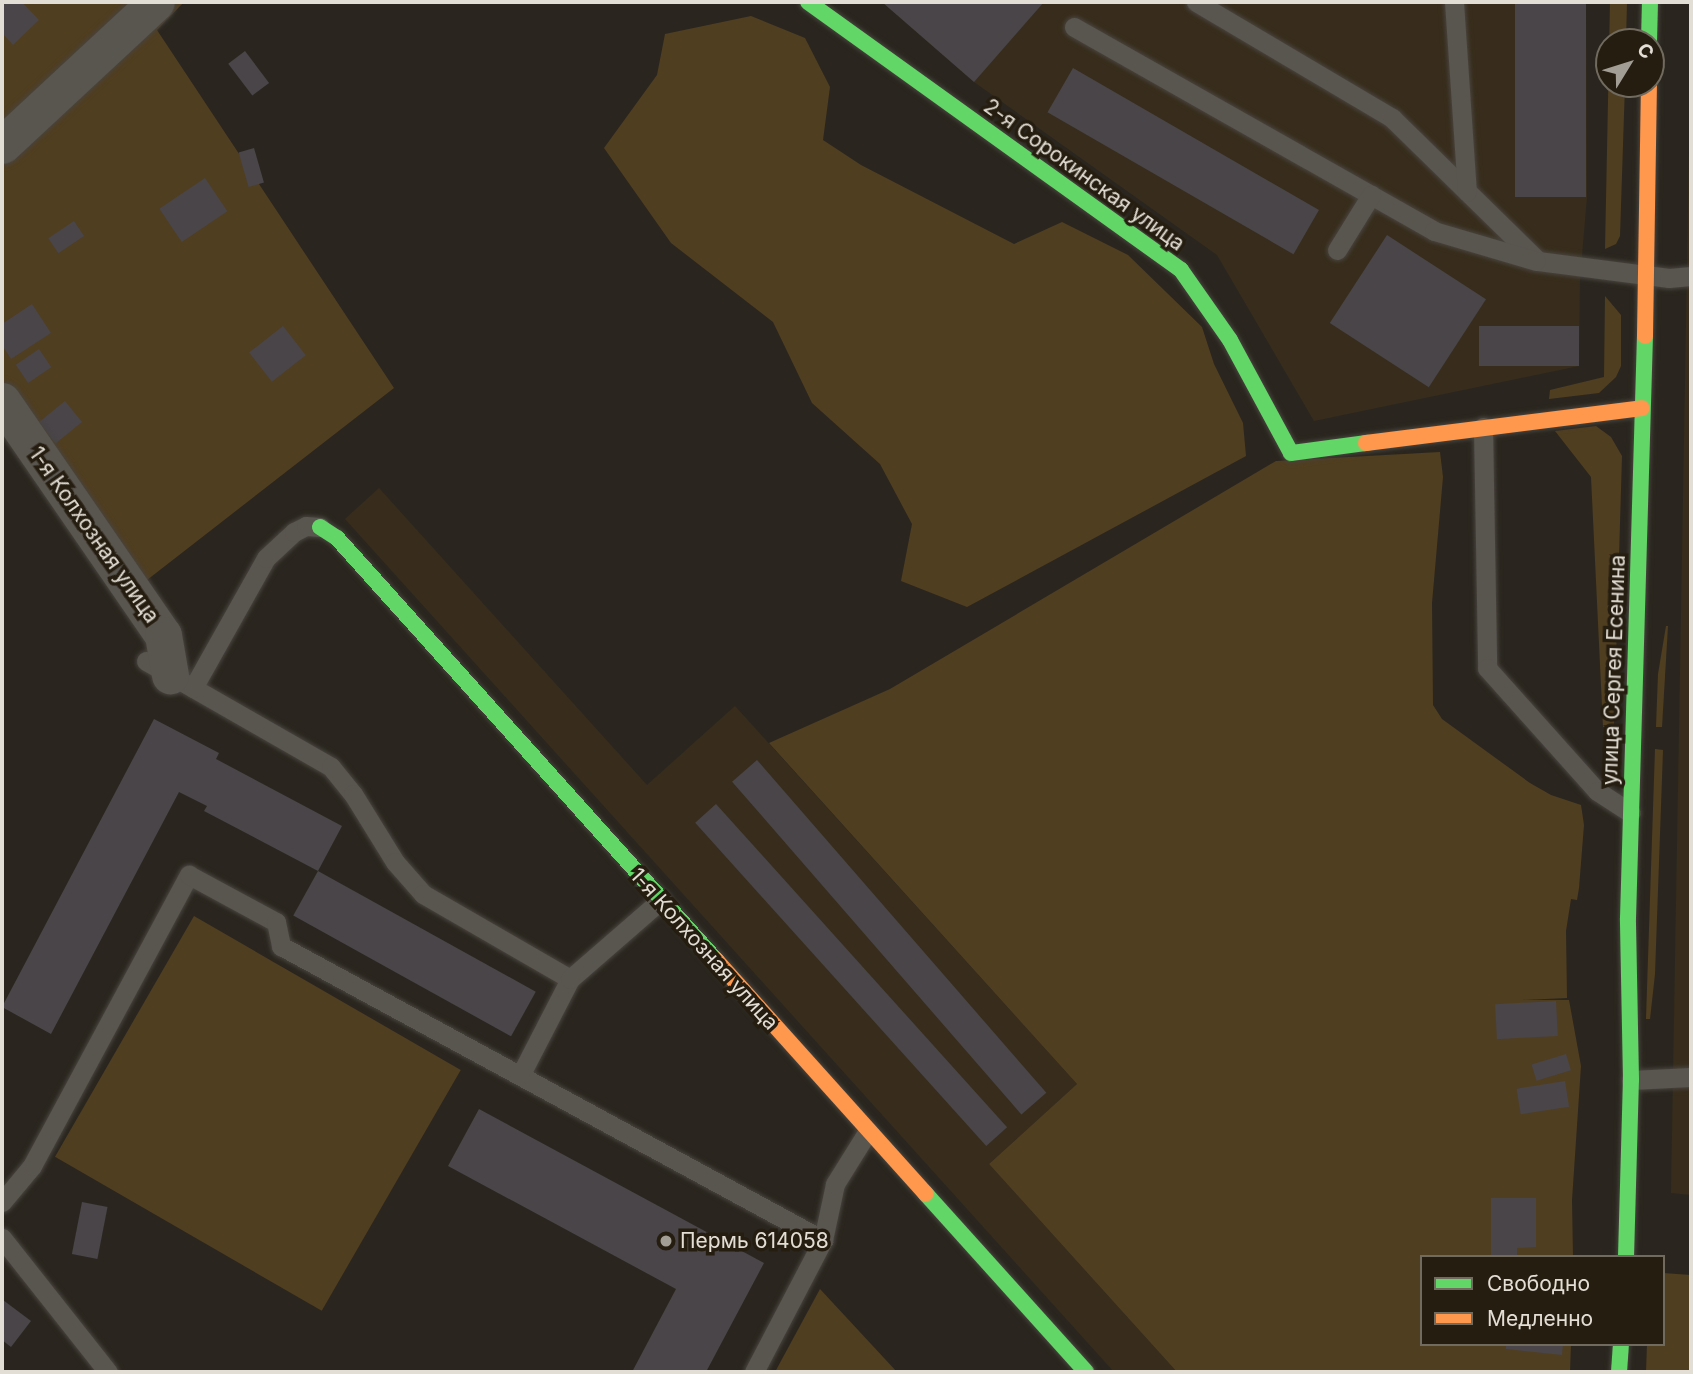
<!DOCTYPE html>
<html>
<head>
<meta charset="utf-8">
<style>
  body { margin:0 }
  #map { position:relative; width:1693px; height:1374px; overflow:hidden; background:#2a261f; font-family:Inter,sans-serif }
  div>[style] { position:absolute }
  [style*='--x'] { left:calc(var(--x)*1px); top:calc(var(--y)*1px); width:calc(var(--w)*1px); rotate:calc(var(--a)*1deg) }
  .built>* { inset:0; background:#382d1c }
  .green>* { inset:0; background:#503e20; transform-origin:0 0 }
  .building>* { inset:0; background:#494549; transform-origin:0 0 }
  .roads { filter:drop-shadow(0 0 2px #48443e) drop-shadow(0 0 2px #48443e) }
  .lane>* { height:19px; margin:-9.5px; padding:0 9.5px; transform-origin:9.5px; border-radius:9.5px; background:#59554f }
  .street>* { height:37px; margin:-18.5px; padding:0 18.5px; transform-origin:18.5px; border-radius:18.5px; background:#59554f }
  .fast>* { height:16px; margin:-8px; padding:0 8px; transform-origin:8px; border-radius:8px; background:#63d668 }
  .slow>* { height:16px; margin:-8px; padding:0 8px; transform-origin:8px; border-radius:8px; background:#ff974d }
  .dots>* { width:19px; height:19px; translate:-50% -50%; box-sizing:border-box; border:4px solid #251d10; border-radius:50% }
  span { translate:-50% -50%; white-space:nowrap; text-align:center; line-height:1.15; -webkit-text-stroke:7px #251d10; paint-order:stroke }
  .street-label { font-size:21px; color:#e3ded5 }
  .poi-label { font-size:21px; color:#e3ded5 }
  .left { translate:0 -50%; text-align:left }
  .frame { position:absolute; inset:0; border:4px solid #e3ded5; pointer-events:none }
  .legend { position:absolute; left:1420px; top:1255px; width:245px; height:91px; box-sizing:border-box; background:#251d10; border:2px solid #716a5f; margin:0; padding:9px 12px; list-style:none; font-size:21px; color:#e3ded5 }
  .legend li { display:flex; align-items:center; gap:14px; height:35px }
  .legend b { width:35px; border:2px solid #716a5f }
  .north { position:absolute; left:1595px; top:28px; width:70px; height:70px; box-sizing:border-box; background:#251d10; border:2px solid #716a5f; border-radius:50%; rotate:52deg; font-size:19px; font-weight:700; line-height:28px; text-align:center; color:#e3ded5 }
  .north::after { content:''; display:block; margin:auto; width:24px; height:32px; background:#a29e95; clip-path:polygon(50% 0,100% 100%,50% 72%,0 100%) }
</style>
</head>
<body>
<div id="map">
  <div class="built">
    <div style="clip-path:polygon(882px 2px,1586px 2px,1587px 197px,1580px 279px,1579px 366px,1314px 421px,1217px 255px,974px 82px)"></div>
    <div style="clip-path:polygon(1691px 36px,1691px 1195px,1671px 1193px)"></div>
    <div style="clip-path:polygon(379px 488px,647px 785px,735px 706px,1077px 1084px,989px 1164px,1177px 1372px,1114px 1372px,345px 519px)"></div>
  </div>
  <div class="green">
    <div style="clip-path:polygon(2px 2px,184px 2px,157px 30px,394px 388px,147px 580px,2px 397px)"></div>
    <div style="clip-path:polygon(1610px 2px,1627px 2px,1626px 42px,1609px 42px,1609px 84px,1625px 84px,1620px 236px,1616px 244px,1605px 249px)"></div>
    <div style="clip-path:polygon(751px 16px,805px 38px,830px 87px,823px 140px,861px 165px,1014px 244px,1062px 222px,1128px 255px,1202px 327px,1214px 364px,1243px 423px,1246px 456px,967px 607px,901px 581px,912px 524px,880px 464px,812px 403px,773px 322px,671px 243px,604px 148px,657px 75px,665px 34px)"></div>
    <div style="clip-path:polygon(1605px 296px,1621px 315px,1621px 366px,1616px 377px,1599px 393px,1549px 399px,1550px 390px,1604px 377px)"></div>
    <div style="clip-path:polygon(1596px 426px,1611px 437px,1622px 456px,1614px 725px,1603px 727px,1591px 477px,1555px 431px)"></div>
    <div style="clip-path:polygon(1440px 452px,1443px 477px,1432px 603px,1433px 705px,1442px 719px,1530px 783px,1551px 795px,1581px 805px,1584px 825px,1579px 888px,1577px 900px,1571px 899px,1566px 931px,1567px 998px,1522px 1000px,1569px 1000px,1581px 1066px,1572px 1200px,1573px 1257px,1422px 1257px,1422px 1344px,1571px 1344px,1570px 1372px,1177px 1372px,989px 1164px,1077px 1084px,769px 743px,890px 689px,1276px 461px)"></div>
    <div style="clip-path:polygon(1666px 626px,1668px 626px,1662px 727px,1656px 727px,1658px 674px)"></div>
    <div style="clip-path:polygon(1655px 749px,1663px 750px,1655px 974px,1650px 1019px,1646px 1019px)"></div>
    <div style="left:194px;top:916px;width:308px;height:278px;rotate:30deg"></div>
    <div style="clip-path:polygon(1663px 1273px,1691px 1275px,1691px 1372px,1646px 1372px,1647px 1344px,1663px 1344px)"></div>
    <div style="clip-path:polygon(820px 1289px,897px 1372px,775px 1372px)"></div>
  </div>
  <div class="building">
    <div style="clip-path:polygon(2px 2px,22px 2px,39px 20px,13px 45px,2px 33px)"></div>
    <div style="clip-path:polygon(882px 2px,1044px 2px,974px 82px)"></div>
    <div style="left:1515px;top:2px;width:71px;height:195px"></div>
    <div style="left:245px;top:51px;width:40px;height:21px;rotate:53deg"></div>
    <div style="left:1073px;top:68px;width:284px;height:51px;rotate:30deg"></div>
    <div style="left:254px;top:148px;width:36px;height:16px;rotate:74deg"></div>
    <div style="left:205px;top:178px;width:40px;height:55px;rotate:56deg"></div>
    <div style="left:74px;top:221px;width:18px;height:31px;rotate:56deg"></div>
    <div style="left:1387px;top:235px;width:118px;height:105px;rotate:33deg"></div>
    <div style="clip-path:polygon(32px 304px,51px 333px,11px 359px,2px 345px,2px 324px)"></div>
    <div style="left:283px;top:326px;width:37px;height:43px;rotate:52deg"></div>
    <div style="left:1579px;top:326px;width:40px;height:100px;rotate:90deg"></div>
    <div style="left:39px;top:349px;width:22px;height:28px;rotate:56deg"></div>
    <div style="left:65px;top:401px;width:27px;height:34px;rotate:51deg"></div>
    <div style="clip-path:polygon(154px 719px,219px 753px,216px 759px,342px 826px,318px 871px,204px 811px,207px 806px,179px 792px,51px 1034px,2px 1007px)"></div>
    <div style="left:757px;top:760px;width:441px;height:33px;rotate:49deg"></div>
    <div style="left:716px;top:804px;width:435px;height:28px;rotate:48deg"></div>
    <div style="left:318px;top:871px;width:249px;height:51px;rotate:29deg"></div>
    <div style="left:1556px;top:1001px;width:35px;height:61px;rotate:87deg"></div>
    <div style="left:1566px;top:1054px;width:17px;height:36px;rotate:73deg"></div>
    <div style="left:1565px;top:1081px;width:26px;height:49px;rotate:81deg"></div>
    <div style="clip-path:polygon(479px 1109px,764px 1263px,706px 1372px,632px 1372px,676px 1289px,448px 1166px)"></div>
    <div style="clip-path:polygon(1491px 1198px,1536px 1198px,1536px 1247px,1517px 1248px,1517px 1257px,1491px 1257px)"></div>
    <div style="left:82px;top:1202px;width:26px;height:53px;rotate:11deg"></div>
    <div style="clip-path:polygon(3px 1300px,31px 1321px,11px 1347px,2px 1340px)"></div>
    <div style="clip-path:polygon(1506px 1344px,1563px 1344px,1562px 1355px,1506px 1349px)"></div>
  </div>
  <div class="roads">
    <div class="lane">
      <div style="--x:1196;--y:2;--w:228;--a:30.6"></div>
      <div style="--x:1392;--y:118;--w:204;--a:44.4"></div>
      <div style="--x:1538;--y:261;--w:132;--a:7.4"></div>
      <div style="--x:1669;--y:278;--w:22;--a:-5"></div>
      <div style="--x:1454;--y:2;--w:190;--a:86.1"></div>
      <div style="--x:1074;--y:27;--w:414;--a:29.5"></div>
      <div style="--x:1434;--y:231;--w:106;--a:16.4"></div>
      <div style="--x:1337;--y:250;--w:65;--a:-58.3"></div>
      <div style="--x:1483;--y:427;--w:241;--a:89"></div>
      <div style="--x:1487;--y:668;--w:165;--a:48.2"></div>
      <div style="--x:1597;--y:791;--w:40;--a:32.9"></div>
      <div style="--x:146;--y:661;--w:213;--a:29.8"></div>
      <div style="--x:331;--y:767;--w:35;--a:51"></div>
      <div style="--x:353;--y:794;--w:80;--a:58.3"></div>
      <div style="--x:395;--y:862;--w:43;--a:48.8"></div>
      <div style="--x:423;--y:894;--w:170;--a:30"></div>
      <div style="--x:193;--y:688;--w:149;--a:-60.7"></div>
      <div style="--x:266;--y:558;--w:38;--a:-43"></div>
      <div style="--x:294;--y:532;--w:13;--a:-27"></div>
      <div style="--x:306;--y:526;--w:14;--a:4"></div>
      <div style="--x:521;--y:1074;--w:107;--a:-62.7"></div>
      <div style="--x:570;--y:979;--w:121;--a:-41"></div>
      <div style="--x:1631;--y:1080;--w:60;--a:-2.9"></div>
      <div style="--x:2;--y:1202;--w:47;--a:-50.2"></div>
      <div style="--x:32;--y:1166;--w:331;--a:-61.7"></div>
      <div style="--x:189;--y:875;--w:99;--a:28.4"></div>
      <div style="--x:276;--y:922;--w:25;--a:78"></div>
      <div style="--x:281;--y:946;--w:617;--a:28.48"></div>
      <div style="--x:2;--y:1238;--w:171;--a:51.7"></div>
      <div style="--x:754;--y:1372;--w:149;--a:-62.4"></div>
      <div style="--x:823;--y:1240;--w:57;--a:-77.9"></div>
      <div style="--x:835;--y:1184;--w:62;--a:-58.1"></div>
    </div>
    <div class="street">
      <div style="--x:2;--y:145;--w:210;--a:-42.9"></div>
      <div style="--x:2;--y:401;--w:284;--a:55.5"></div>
      <div style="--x:163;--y:635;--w:41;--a:80.1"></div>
    </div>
    <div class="fast">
      <div style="--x:808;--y:2;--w:459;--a:35.7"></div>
      <div style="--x:1181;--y:270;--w:85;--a:55"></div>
      <div style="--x:1230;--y:340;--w:128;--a:61.6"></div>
      <div style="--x:1291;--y:453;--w:76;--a:-7.6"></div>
      <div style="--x:1649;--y:42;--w:40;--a:-88.6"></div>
      <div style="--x:320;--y:527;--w:20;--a:33"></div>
      <div style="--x:337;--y:538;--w:567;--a:48.07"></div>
      <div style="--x:926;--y:1194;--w:239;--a:48"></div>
      <div style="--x:1626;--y:1257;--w:177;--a:-88.4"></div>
      <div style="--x:1631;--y:1080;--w:162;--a:-91.1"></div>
      <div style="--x:1628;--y:918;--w:582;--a:-88.33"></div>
      <div style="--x:1619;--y:1372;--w:28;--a:-86"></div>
    </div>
    <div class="slow">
      <div style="--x:1645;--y:336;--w:252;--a:-89.1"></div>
      <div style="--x:1366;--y:443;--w:278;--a:-7.2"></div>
      <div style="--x:716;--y:960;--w:314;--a:48.1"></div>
    </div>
  </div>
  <div class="dots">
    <div style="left:666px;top:1241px;background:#a29e95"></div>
  </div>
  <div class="street-label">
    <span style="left:1084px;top:175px;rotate:36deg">2-я Сорокинская улица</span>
    <span style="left:94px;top:535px;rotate:55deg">1-я Колхозная улица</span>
    <span style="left:1614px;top:670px;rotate:-88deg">улица Сергея Есенина</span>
    <span style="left:704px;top:949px;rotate:48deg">1-я Колхозная улица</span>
  </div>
  <div class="poi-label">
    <span class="left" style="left:680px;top:1241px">Пермь 614058</span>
  </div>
  <div class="frame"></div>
  <ul class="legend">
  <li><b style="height:9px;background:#63d668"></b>Свободно</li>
  <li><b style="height:9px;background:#ff974d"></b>Медленно</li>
  </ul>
  <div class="north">С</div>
</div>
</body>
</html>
